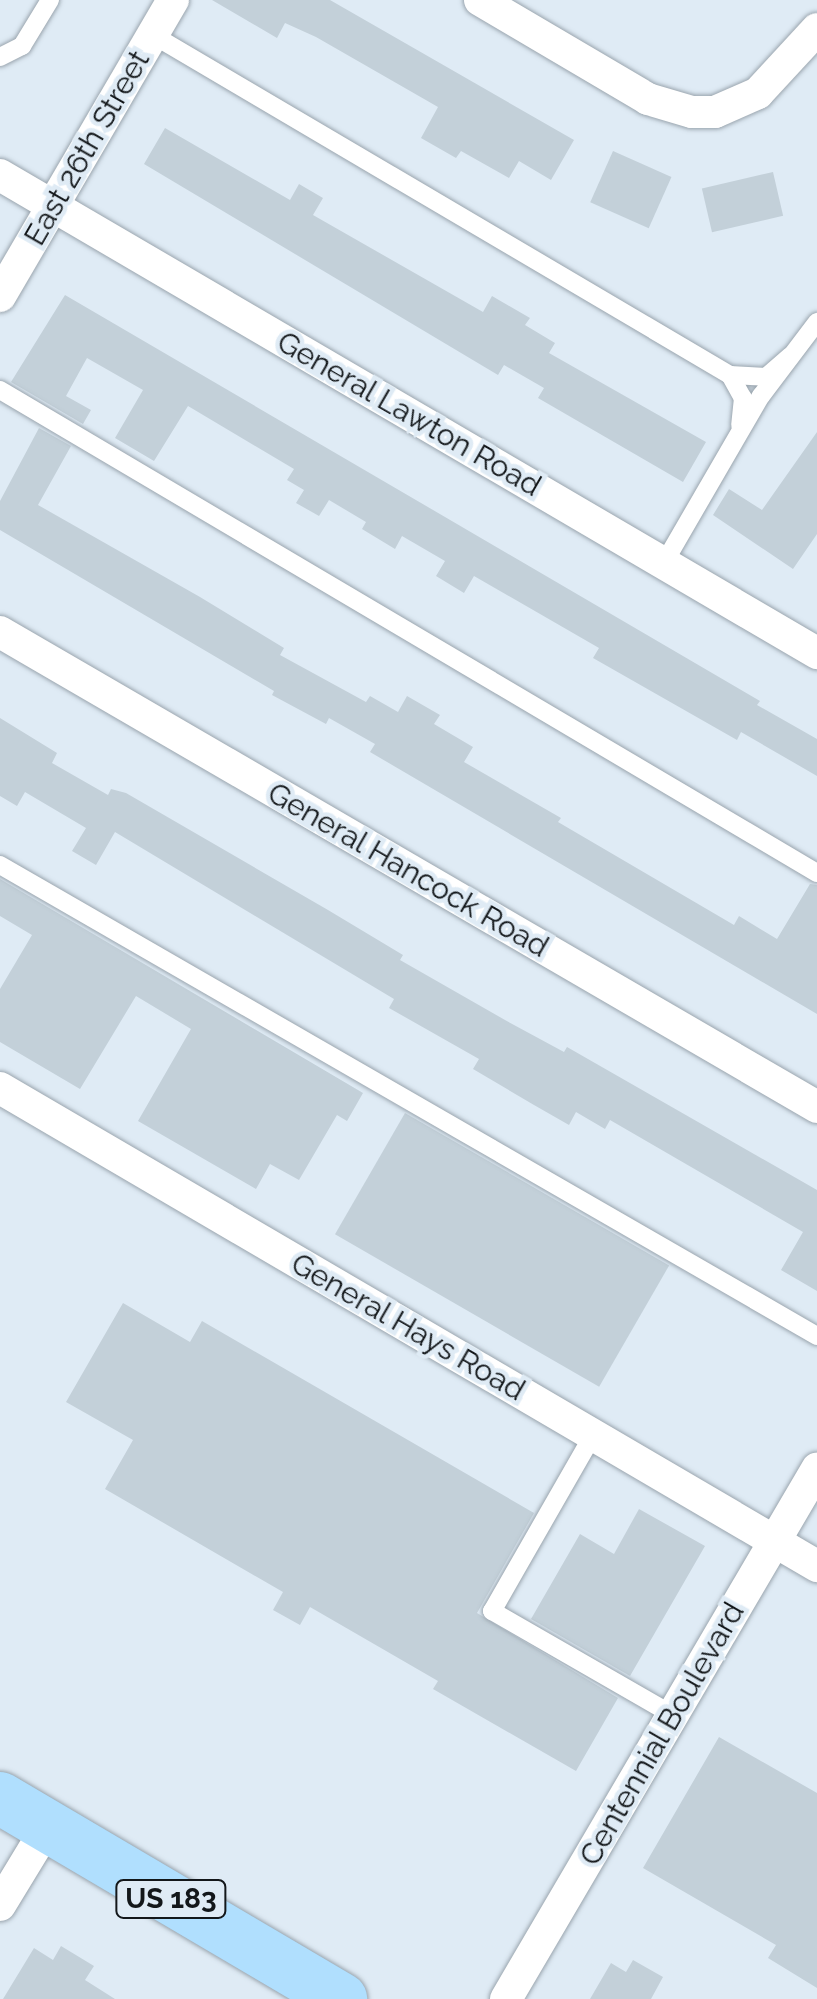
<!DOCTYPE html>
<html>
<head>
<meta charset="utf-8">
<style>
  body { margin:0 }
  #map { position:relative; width:817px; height:1999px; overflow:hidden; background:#dfebf5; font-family:Raleway,sans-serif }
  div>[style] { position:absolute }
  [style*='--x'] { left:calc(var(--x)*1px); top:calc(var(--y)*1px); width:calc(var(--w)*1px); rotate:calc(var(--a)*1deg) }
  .building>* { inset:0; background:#c3d0d9; transform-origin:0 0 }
  .roads { filter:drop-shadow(0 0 2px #9aa5ae) drop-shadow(0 0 2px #9aa5ae) }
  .service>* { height:18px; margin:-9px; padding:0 9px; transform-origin:9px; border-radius:9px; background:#fff }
  .minor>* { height:32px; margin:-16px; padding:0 16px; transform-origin:16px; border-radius:16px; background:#fff }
  .primary>* { height:52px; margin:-26px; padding:0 26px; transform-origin:26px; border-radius:26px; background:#b0dffe }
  span { translate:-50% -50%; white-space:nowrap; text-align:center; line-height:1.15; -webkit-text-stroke:9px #dfebf5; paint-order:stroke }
  .shield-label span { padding:2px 8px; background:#dfebf5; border:2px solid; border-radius:8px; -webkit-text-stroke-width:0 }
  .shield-label { font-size:28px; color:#13171a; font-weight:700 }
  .street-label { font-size:30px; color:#13171a }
</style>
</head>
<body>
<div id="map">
  <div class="building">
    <div style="clip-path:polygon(212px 0,330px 0,574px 140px,551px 180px,519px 161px,509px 178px,461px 151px,456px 158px,421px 138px,438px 107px,316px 37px,285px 23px,277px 38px)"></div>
    <div style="clip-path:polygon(165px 128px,290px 200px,299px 184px,323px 198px,313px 215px,483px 312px,492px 296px,530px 318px,525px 325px,555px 343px,549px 353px,706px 442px,683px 482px,538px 398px,544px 388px,504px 365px,498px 375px,144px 164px)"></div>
    <div style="left:613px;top:151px;width:64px;height:56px;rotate:24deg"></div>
    <div style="left:773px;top:172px;width:45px;height:73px;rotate:77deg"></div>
    <div style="clip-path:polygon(65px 295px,760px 701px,757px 705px,817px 739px,817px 776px,741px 732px,737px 740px,593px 658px,599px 648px,474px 576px,464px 593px,436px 576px,445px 561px,402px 536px,395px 549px,362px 529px,366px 522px,329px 500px,319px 516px,296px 503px,304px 490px,287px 480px,294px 469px,188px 406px,154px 461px,115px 438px,143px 390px,87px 358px,66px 396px,91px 410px,83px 424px,11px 382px)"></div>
    <div style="clip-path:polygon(39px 428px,71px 446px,38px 505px,200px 597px,284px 648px,280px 655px,366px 702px,370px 696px,398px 712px,407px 696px,440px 715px,434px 724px,473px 747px,464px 762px,561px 818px,558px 822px,734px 925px,739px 916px,777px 939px,810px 884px,817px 885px,817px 1014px,370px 752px,375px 744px,329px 718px,326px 724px,272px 695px,274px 691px,0 530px,0 501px)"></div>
    <div style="clip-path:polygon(817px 432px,817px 534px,793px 569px,713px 515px,729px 489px,762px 510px)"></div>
    <div style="clip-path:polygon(0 718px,57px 753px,52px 763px,108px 795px,111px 789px,126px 793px,328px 910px,403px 955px,400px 960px,505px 1020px,564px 1052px,567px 1047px,817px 1190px,817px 1291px,781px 1270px,803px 1232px,610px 1120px,605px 1129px,576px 1112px,569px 1125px,534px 1105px,473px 1069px,479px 1059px,389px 1008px,394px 999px,115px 832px,96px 865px,72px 851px,86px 828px,25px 792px,17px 806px,0 796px)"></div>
    <div style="clip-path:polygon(0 879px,363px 1093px,347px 1121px,337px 1115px,299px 1180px,270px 1164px,256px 1189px,138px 1121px,191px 1029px,136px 996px,80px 1089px,0 1042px,0 989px,32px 935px,0 916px)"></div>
    <div style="left:405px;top:1113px;width:305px;height:140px;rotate:30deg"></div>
    <div style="clip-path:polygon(123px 1303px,190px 1342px,202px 1321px,534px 1513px,477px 1613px,618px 1698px,576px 1771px,433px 1689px,438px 1681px,310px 1607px,300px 1625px,273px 1610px,283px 1592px,105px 1489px,133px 1440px,66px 1402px)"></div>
    <div style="clip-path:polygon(639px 1509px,705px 1546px,630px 1676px,531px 1619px,580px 1534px,614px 1554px)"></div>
    <div style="clip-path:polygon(719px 1737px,817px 1793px,817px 1988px,768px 1958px,776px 1945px,643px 1868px)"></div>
    <div style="clip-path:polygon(61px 1946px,94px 1966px,85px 1980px,115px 1999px,3px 1999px,34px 1948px,53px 1960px)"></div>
    <div style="clip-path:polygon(633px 1960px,663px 1977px,651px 1999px,590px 1999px,611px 1963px,626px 1972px)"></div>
  </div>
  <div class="roads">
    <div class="service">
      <div style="--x:153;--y:35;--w:670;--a:30.51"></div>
      <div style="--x:730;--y:375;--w:36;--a:3"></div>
      <div style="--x:766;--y:377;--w:32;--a:-41"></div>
      <div style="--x:0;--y:57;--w:25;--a:-27"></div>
      <div style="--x:22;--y:46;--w:54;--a:-58.7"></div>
      <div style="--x:730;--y:375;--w:26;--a:61"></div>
      <div style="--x:743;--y:398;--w:27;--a:96"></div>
      <div style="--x:0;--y:390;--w:949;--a:30.59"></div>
      <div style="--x:664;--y:563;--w:193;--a:-59.9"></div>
      <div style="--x:761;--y:396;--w:93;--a:-52.9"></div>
      <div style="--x:0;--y:865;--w:943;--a:29.96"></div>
      <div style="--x:593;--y:1435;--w:203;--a:119.8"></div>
      <div style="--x:492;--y:1611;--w:209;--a:29.9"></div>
    </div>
    <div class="minor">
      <div style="--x:480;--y:0;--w:195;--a:30.5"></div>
      <div style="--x:648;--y:99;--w:46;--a:16.5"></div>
      <div style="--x:692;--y:112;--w:23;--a:0"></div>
      <div style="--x:715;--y:112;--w:47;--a:-23.8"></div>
      <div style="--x:758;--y:93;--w:87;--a:-47.3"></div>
      <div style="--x:0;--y:175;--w:947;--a:30.33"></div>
      <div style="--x:0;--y:296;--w:343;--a:-59.7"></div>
      <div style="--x:0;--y:632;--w:945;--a:30.17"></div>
      <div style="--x:0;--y:1088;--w:947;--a:30.33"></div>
      <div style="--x:0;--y:1905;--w:92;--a:-58.7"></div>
      <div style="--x:506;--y:1999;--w:615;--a:-59.6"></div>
    </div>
    <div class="primary">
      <div style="--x:0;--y:1798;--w:396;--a:30.5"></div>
    </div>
  </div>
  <div class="shield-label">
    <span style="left:171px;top:1899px">US 183</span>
  </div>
  <div class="street-label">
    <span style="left:87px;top:148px;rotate:-60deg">East 26th Street</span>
    <span style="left:409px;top:414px;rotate:30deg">General Lawton Road</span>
    <span style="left:408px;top:870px;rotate:30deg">General Hancock Road</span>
    <span style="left:408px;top:1327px;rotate:30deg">General Hays Road</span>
    <span style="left:662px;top:1734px;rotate:-60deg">Centennial Boulevard</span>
  </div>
</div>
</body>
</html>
